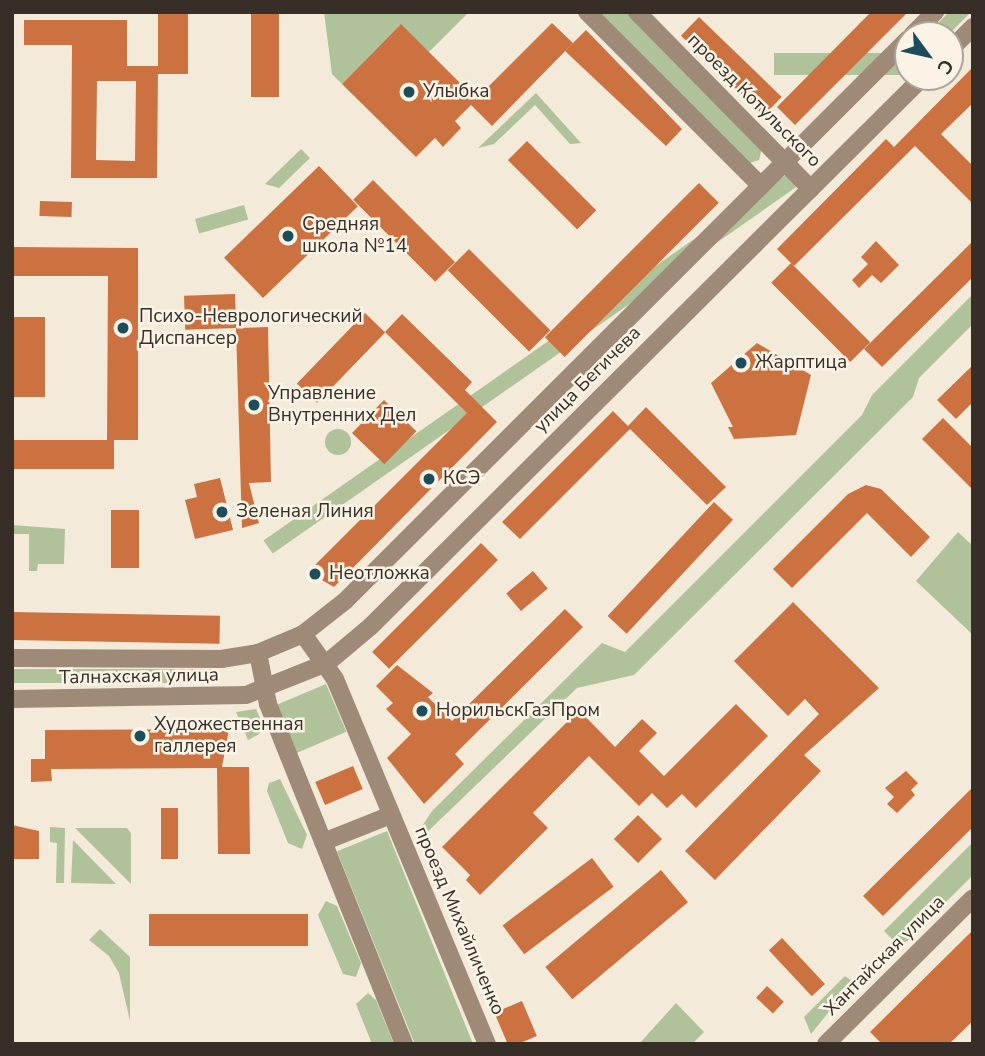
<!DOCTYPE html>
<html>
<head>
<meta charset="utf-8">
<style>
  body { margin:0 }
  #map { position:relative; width:985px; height:1056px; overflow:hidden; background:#f3eada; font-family:"Nunito Sans",sans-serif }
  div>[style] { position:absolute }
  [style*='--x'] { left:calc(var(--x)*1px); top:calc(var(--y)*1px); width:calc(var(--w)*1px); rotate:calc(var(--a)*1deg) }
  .green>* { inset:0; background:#afc299; transform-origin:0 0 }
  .round { border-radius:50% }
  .building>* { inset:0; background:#cb7240; transform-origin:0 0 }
  .secondary>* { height:18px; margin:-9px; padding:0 9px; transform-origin:9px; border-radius:9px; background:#9f8a77 }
  .dots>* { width:19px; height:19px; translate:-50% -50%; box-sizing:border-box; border:4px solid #faf3e6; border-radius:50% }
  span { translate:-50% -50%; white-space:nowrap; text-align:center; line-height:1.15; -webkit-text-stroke:5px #faf3e6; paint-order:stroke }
  .poi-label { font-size:19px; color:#372e27 }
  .left { translate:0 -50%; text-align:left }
  .street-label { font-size:19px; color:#372e27 }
  .frame { position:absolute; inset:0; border:14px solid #372e27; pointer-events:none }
  .north { position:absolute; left:894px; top:21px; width:70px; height:70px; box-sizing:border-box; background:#faf3e6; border:2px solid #aca49a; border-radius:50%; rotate:123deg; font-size:19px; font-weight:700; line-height:28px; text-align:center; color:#372e27 }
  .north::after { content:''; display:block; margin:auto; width:24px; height:32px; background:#1b4e5a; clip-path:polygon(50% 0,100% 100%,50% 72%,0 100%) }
</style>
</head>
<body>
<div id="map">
  <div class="green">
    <div style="clip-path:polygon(324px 12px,469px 12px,429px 52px,400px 25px,342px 84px,332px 74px)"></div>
    <div style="clip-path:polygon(597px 12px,627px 12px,762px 148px,759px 160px,750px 163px)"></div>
    <div style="clip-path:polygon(949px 12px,971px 12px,948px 35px,926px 35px)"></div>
    <div style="left:908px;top:53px;width:22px;height:134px;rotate:90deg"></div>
    <div style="clip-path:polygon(536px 93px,581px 143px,570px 144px,535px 105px,494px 144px,478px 148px)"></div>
    <div style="clip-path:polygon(301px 149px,310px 158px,279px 188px,265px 184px)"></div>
    <div style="left:787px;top:174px;width:16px;height:639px;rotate:55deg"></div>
    <div style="left:244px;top:205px;width:15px;height:51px;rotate:74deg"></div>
    <div style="clip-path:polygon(973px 294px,973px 324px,919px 378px,913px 397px,634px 675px,577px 688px,420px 839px,417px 834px,432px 811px,602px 643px,625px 652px,862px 415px,872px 395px)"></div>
    <div class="round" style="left:325px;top:429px;width:26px;height:26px"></div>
    <div style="clip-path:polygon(12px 525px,65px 529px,64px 564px,38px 564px,37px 571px,29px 571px,29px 534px,12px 534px)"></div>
    <div style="clip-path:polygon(958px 532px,973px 546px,973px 635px,916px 581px)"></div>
    <div style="left:12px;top:669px;width:204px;height:14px"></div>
    <div style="left:326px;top:684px;width:52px;height:54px;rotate:67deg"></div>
    <div style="clip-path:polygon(256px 709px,263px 725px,259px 734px,248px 740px,236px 712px)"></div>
    <div style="clip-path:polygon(280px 779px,307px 835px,302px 849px,288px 843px,267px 791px,269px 783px)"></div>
    <div style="clip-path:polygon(50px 827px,65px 828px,64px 883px,56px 883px,57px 843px,50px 842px)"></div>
    <div style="clip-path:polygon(75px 828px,127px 828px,131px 833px,131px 884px)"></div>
    <div style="left:387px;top:831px;width:230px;height:54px;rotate:68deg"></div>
    <div style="clip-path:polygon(73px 840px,116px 884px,71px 883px)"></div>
    <div style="clip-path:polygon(973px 842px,973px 875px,906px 942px,895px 942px,884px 931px)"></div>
    <div style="clip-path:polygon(326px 901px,337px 906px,361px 963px,356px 977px,343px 974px,318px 915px)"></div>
    <div style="clip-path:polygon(100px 929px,130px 957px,130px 1021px,119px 973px,109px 956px,89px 940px)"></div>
    <div style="clip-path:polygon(845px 976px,853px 982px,811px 1034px,804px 1017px)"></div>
    <div style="clip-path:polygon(368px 993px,376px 1000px,394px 1044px,372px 1044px,356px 1004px)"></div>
    <div style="clip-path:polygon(676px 1003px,704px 1032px,692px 1044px,639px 1044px)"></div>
  </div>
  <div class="building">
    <div style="left:158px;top:12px;width:30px;height:62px"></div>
    <div style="left:251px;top:12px;width:28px;height:85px"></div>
    <div style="clip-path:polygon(871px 12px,908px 12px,795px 125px,777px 107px)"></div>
    <div style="left:699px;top:17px;width:115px;height:26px;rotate:44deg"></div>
    <div style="clip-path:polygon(evenodd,24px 20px,127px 20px,127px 66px,158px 66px,157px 178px,71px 178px,72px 45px,24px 45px,24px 20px,97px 81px,136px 81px,135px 161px,96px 160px,97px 81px)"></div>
    <div style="clip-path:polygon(552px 23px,573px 43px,492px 126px,471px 105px,455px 121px,461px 128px,443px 147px,435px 138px,416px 157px,342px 84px,401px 24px,476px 99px)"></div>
    <div style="clip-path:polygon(586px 30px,682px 129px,666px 146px,565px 51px)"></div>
    <div style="clip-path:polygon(973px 67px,973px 103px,941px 134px,973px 166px,973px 204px,915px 146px,794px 266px,777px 249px,886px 139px,894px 147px)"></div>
    <div style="left:527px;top:141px;width:98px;height:27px;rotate:45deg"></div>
    <div style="left:319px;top:166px;width:56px;height:132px;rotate:46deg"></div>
    <div style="left:373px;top:180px;width:116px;height:28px;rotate:45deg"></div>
    <div style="left:699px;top:183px;width:28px;height:218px;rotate:45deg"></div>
    <div style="left:40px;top:201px;width:32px;height:15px;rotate:2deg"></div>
    <div style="clip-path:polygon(876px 241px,899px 265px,881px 283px,872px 275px,859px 288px,852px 280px,868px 264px,861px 257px)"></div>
    <div style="clip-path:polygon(973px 241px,973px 277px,882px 367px,864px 349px)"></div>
    <div style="clip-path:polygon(12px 247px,138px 248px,138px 440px,114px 440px,114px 469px,12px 469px,12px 440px,107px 440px,108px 276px,12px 276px)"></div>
    <div style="left:469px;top:249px;width:115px;height:30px;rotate:45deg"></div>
    <div style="left:791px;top:263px;width:112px;height:28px;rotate:45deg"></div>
    <div style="left:235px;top:294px;width:34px;height:51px;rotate:88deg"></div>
    <div style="left:365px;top:313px;width:28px;height:98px;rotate:44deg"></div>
    <div style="clip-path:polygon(402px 314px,472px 382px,465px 390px,497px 422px,334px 587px,308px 572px,467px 413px,385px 332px)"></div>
    <div style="left:12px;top:317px;width:33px;height:80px"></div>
    <div style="clip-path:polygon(268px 327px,271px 482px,249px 483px,259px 523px,242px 528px,236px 328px)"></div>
    <div style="clip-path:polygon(757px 343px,811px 375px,796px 435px,734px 439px,728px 427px,733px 427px,711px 383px)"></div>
    <div style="clip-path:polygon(973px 365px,973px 402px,956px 419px,937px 400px)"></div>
    <div style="left:384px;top:400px;width:45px;height:46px;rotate:44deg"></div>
    <div style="clip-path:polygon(646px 407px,726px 487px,707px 505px,630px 429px,520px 539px,502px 522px,613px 411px,628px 426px)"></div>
    <div style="clip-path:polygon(943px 418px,973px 448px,973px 490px,922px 439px)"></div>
    <div style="clip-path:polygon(220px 478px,233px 530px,195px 539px,185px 500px,197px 497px,194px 484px)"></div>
    <div style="clip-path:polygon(866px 485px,881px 489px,930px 537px,911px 557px,867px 513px,792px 588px,773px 569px,848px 494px)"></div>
    <div style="left:714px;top:502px;width:26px;height:156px;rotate:43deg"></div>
    <div style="left:111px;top:510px;width:28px;height:58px"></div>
    <div style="left:481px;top:543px;width:24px;height:154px;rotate:45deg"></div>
    <div style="left:533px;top:571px;width:23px;height:35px;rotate:50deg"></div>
    <div style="clip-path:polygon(793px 602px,879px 688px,804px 755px,821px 771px,715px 880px,685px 851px,819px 714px,805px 699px,788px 716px,734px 661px)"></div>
    <div style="clip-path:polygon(565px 609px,583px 627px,455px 754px,464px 764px,424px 804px,387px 758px,411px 734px,386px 709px,393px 703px,376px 686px,397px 665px,433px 693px,428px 697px,452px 721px)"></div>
    <div style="left:12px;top:612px;width:208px;height:28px;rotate:1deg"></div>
    <div style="clip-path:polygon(736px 704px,768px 736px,696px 808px,682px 794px,667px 808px,652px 793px,639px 806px,589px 756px,533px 813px,548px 828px,480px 895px,466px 880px,470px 875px,442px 847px,579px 710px,615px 747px,642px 719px,657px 733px,639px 751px,664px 776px)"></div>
    <div style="clip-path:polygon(229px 729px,222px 767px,249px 767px,250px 854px,218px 854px,217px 768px,51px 769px,52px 781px,31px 782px,31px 759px,45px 759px,45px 730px)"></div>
    <div style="left:353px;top:766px;width:25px;height:41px;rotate:67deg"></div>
    <div style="clip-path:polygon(906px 771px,918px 783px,911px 790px,915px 795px,897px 813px,887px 804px,894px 797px,885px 788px)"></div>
    <div style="clip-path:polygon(973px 787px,973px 827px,883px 916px,863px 896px)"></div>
    <div style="left:161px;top:808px;width:17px;height:51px"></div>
    <div style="left:638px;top:815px;width:34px;height:34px;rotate:45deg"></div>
    <div style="clip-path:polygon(12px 825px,39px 831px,39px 859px,12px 859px)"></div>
    <div style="left:592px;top:858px;width:36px;height:112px;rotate:53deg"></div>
    <div style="left:661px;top:870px;width:42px;height:151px;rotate:50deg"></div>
    <div style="left:308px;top:914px;width:32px;height:159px;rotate:90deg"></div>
    <div style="clip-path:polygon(973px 930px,973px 1021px,949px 1044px,882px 1044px,870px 1032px)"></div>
    <div style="left:782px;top:938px;width:63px;height:18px;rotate:47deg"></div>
    <div style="left:767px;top:986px;width:23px;height:16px;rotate:43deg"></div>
    <div style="left:522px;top:1001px;width:38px;height:30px;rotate:67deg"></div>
  </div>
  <div class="secondary">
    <div style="--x:587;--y:12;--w:246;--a:45"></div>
    <div style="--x:637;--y:12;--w:248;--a:45.5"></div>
    <div style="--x:912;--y:35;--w:33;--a:-45"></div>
    <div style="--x:950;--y:50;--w:33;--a:-45"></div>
    <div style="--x:303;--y:634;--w:55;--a:54.6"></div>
    <div style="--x:335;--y:679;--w:395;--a:67.4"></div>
    <div style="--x:258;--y:653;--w:52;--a:78.9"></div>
    <div style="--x:268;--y:704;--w:366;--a:68.2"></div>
    <div style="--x:12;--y:658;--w:209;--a:0.3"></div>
    <div style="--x:221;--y:659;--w:37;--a:-9"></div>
    <div style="--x:258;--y:653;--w:49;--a:-22.9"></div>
    <div style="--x:303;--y:634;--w:53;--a:-38.2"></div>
    <div style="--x:345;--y:601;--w:795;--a:-44.95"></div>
    <div style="--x:12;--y:699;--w:234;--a:-1"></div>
    <div style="--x:246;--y:695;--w:87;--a:-21.6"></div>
    <div style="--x:327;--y:663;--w:57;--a:-40.1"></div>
    <div style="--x:371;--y:626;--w:779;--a:-44.84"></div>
    <div style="--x:323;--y:842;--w:73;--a:-21.7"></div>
    <div style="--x:826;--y:1044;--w:207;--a:-44.8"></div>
  </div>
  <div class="dots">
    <div style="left:409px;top:92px;background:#1b4e5a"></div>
    <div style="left:288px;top:236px;background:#1b4e5a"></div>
    <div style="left:123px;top:328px;background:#1b4e5a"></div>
    <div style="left:741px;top:363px;background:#1b4e5a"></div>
    <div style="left:254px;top:405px;background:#1b4e5a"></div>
    <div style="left:429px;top:479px;background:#1b4e5a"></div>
    <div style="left:222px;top:512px;background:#1b4e5a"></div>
    <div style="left:315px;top:574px;background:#1b4e5a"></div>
    <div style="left:422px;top:711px;background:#1b4e5a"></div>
    <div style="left:140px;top:736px;background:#1b4e5a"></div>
  </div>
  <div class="poi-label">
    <span class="left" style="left:423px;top:92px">Улыбка</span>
    <span class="left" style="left:302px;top:236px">Средняя<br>школа №14</span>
    <span class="left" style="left:139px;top:328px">Психо-Неврологический<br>Диспансер</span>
    <span class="left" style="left:755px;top:363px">Жарптица</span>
    <span class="left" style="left:268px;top:405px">Управление<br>Внутренних Дел</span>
    <span class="left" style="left:443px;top:479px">КСЭ</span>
    <span class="left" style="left:236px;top:512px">Зеленая Линия</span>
    <span class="left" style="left:329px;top:574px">Неотложка</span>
    <span class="left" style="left:436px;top:711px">НорильскГазПром</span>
    <span class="left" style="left:154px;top:736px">Художественная<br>галлерея</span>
  </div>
  <div class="street-label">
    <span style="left:754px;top:101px;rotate:45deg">проезд Котульского</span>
    <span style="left:588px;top:380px;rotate:-45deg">улица Бегичева</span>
    <span style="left:139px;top:677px;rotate:-1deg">Талнахская улица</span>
    <span style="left:459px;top:921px;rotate:67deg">проезд Михайличенко</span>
    <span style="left:885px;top:956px;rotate:-45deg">Хантайская улица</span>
  </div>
  <div class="frame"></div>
  <div class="north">С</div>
</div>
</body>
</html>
